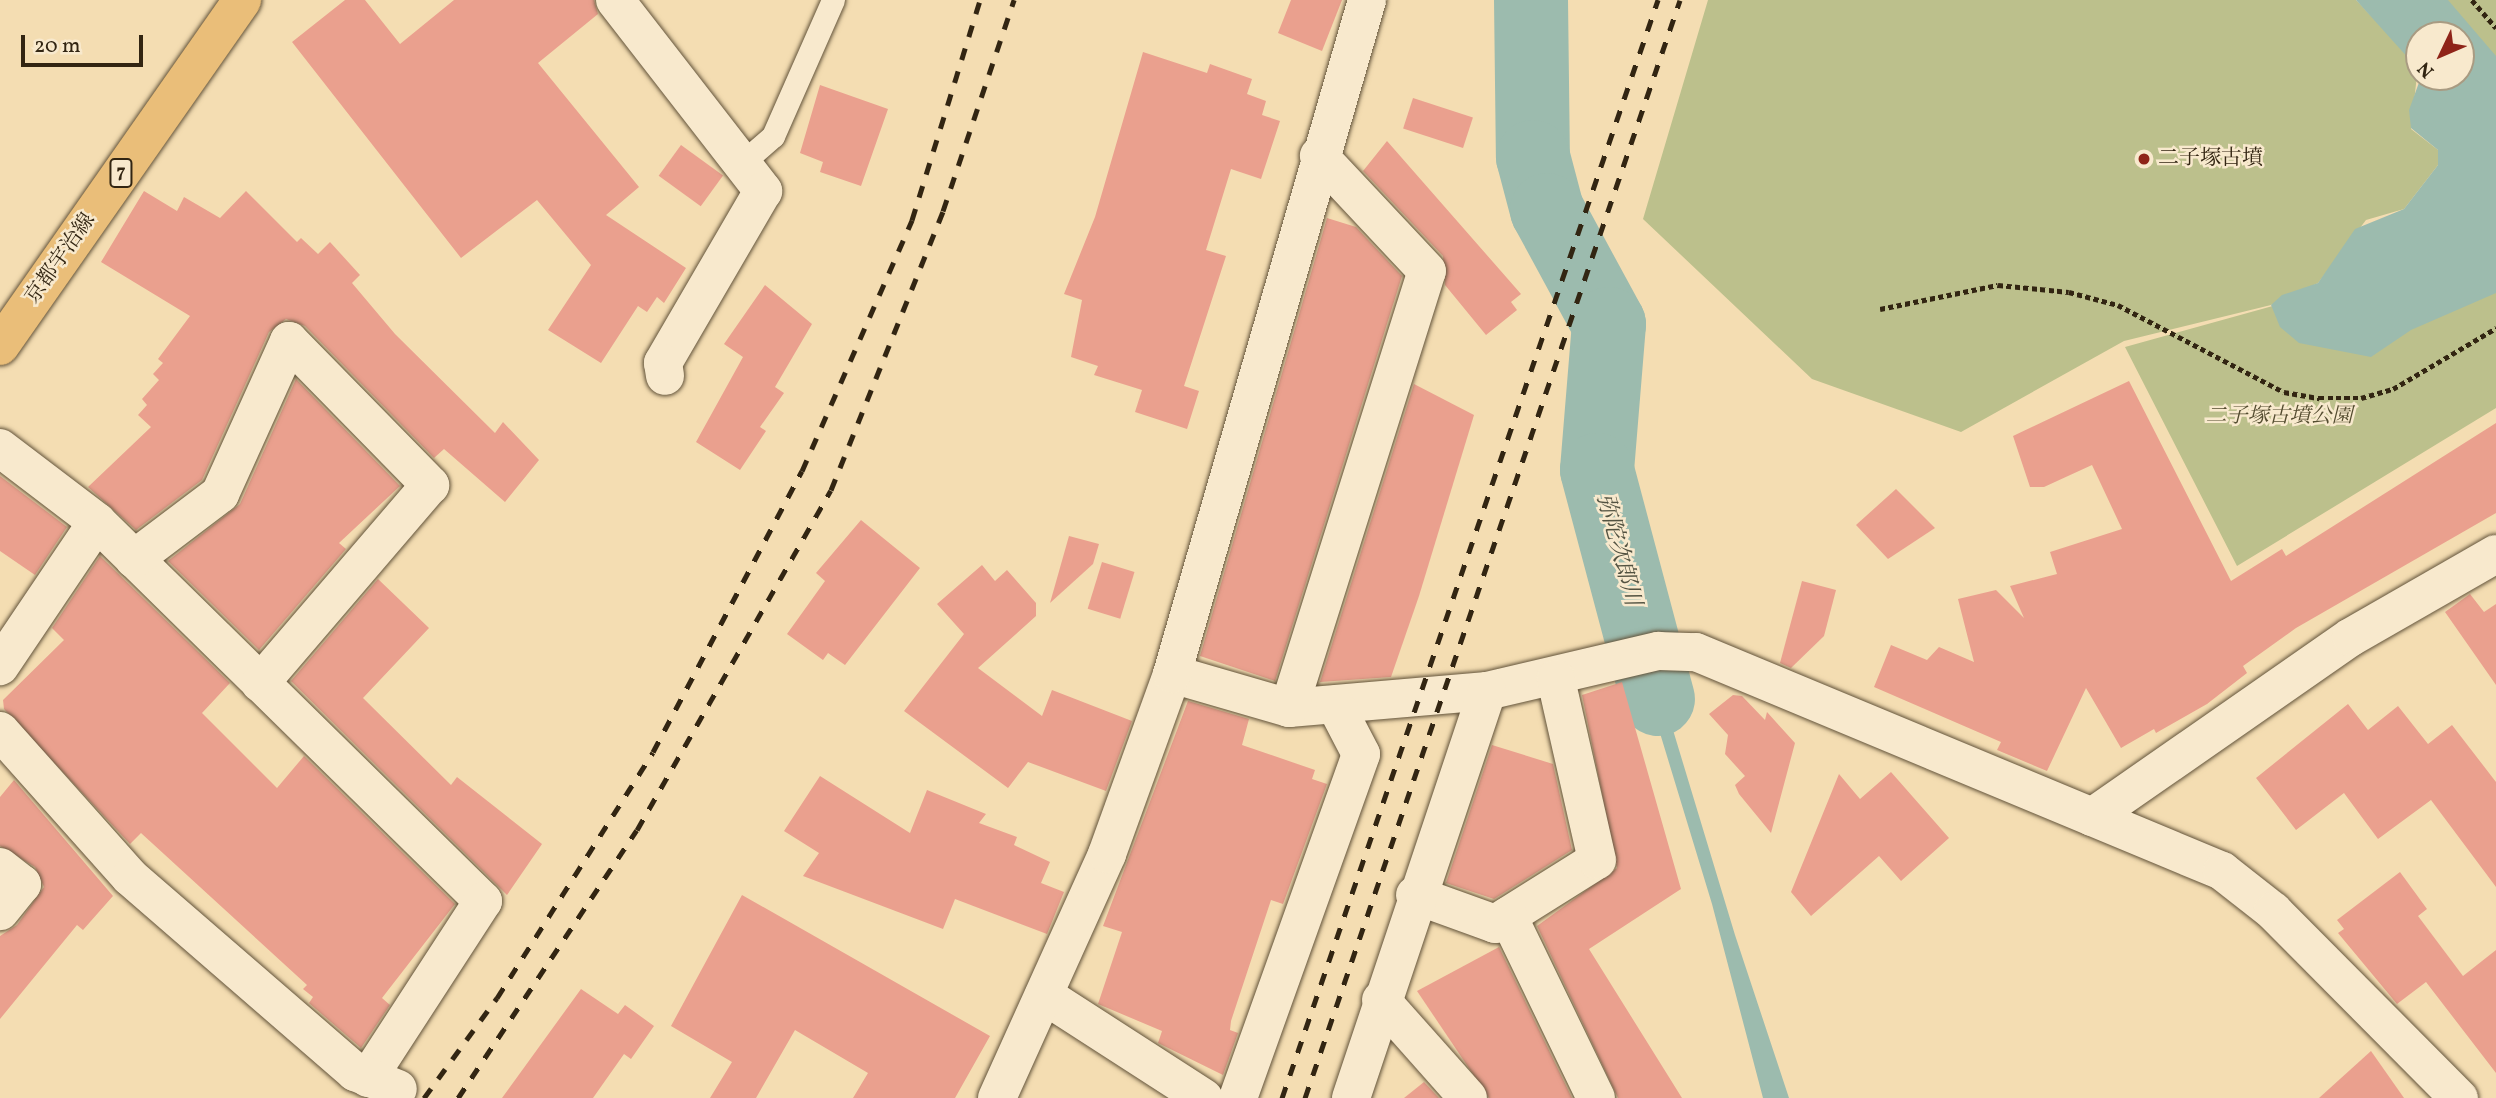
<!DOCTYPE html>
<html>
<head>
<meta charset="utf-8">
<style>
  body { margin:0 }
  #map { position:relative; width:2496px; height:1098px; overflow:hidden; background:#f4ddb2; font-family:Vollkorn,"Noto Serif JP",serif }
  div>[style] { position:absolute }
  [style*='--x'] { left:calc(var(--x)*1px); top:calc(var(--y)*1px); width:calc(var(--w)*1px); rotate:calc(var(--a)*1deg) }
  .green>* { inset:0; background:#bcc08c }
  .water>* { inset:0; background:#9cbbae }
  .river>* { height:74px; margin:-37px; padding:0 37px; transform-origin:37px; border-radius:37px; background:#9cbbae }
  .building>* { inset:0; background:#eaa08e; transform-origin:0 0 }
  .path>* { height:4.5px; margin-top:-2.25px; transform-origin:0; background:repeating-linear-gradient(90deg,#322512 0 5px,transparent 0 8.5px) }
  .roads { filter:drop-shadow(0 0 2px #62533a) drop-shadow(0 0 2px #62533a) }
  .service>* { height:23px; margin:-11.5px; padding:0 11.5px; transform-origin:11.5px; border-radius:11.5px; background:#f8e9cd }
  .minor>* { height:38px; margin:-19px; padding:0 19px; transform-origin:19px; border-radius:19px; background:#f8e9cd }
  .primary>* { height:38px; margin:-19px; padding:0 19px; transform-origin:19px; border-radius:19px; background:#eabe79 }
  .rail>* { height:5px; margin-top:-2.5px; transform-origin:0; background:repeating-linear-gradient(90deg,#322512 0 12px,transparent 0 24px) }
  .dots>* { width:19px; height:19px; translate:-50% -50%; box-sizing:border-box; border:4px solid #f8e9cd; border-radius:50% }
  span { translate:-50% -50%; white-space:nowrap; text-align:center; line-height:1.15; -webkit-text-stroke:5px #f8e9cd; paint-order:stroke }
  .shield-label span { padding:2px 5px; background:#f8e9cd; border:2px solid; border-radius:5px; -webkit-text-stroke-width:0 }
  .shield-label { font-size:19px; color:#322512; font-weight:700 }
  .poi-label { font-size:21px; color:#322512 }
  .left { translate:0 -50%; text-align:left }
  .street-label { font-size:21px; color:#322512 }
  .park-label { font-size:21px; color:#544c30; font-style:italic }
  .water-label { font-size:23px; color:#525241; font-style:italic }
  .north { position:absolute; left:2405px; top:21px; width:70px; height:70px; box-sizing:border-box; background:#f8e9cd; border:2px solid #a99b82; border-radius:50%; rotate:226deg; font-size:19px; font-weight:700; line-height:28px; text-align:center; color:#322512 }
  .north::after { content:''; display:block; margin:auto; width:24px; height:32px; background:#8f2418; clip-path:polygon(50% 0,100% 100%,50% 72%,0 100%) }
  .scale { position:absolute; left:21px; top:35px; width:122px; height:32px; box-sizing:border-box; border:4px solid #322512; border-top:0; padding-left:9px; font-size:21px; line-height:24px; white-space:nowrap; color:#322512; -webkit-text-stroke:5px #f8e9cd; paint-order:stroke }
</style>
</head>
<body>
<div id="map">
  <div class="green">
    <div style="clip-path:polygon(1708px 0,2356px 0,2418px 66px,2411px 129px,2438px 150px,2438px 165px,2404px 209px,2366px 220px,2318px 283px,2271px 305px,2124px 341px,1961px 432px,1812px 379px,1643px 219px)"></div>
    <div style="clip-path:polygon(2424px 0,2496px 0,2496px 408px,2237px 566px,2125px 347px,2327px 291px,2472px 149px,2461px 35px)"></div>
  </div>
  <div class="water">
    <div style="clip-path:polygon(2356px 0,2448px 0,2496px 56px,2496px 293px,2411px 330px,2371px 357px,2299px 343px,2280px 327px,2271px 305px,2282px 295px,2318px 283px,2355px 229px,2404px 209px,2438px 165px,2438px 150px,2411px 128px,2409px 110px,2421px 77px,2461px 77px,2461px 35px,2419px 35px,2419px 70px)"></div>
    <div style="clip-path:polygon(1634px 601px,1735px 935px,1789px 1098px,1763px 1098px,1712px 904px,1621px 605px)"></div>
  </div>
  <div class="river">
    <div style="--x:1531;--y:0;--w:157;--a:89.3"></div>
    <div style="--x:1533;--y:157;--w:55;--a:75.2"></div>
    <div style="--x:1547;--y:210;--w:130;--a:61.5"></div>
    <div style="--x:1609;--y:324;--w:146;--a:94.7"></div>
    <div style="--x:1597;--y:470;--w:237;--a:75.1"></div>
  </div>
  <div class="building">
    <div style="clip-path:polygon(345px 0,365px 0,400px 44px,454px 0,594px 0,598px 14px,538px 63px,639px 187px,606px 215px,686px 268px,664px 303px,657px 297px,647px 312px,638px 306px,601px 363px,548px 330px,591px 265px,537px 200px,461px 258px,292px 42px)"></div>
    <div style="clip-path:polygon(1291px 0,1342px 0,1322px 51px,1278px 33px)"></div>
    <div style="clip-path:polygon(1143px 52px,1207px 73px,1210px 64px,1252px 79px,1247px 94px,1266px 101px,1262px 115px,1280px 121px,1261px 179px,1231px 169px,1206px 250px,1226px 256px,1184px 386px,1199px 391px,1187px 429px,1135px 412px,1142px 390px,1094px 375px,1098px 366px,1071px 357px,1082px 300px,1064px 294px,1095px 217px)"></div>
    <div style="clip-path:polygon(820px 85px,888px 109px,861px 186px,820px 172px,823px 162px,800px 153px)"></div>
    <div style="left:1413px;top:98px;width:63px;height:32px;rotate:18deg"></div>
    <div style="clip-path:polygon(1387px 141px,1521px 294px,1511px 302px,1517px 310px,1486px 335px,1445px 285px,1443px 256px,1363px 171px)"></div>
    <div style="left:681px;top:145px;width:52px;height:38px;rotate:36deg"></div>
    <div style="clip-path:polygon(144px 191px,177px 211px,184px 197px,220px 218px,246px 191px,297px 242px,301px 238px,318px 254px,330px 242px,360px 275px,352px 283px,395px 334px,495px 433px,503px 422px,539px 460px,505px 502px,444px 449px,434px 458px,305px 326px,286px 319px,269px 332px,202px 480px,136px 530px,88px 487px,151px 427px,138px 415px,147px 405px,142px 399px,159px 380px,153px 374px,163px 363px,158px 359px,190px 316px,101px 262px)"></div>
    <div style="clip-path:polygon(1327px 218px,1356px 227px,1402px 276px,1275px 681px,1200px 656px)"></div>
    <div style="clip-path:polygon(765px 285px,812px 324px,775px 387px,784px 393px,760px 427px,766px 431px,740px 470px,696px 442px,743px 357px,724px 344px)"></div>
    <div style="clip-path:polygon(296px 379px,400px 486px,339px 543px,346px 549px,259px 650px,168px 561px,240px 504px)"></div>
    <div style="clip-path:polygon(2129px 381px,2231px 581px,2282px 549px,2286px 556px,2496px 423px,2496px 513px,2296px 628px,2243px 666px,2247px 673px,2207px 704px,2156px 733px,2154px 729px,2121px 748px,2086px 688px,2047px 771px,1997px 750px,2001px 742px,1874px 687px,1891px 645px,1927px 660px,1939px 647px,1974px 662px,1958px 599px,1996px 590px,2024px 618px,2010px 586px,2057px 574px,2050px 552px,2122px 529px,2092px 465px,2044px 487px,2030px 487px,2013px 436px)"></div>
    <div style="clip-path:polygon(1414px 384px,1474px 415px,1419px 596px,1391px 677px,1320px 682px)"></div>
    <div style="clip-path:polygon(0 476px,67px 527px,35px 575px,0 551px)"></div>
    <div style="clip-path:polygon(1896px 489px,1935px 528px,1888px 559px,1856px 525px)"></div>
    <div style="clip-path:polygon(861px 520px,920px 568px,845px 665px,828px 653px,823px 660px,787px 634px,825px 581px,816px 573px)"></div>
    <div style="clip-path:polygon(1069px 536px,1099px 544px,1093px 564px,1050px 603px)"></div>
    <div style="clip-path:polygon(100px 556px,230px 683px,202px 713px,277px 788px,304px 756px,455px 904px,382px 998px,390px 1005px,361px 1048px,309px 1003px,313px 997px,303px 989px,307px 985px,141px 833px,130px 844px,4px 709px,3px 700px,64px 640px,52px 628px)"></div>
    <div style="left:1102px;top:562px;width:34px;height:49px;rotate:17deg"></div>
    <div style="clip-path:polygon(982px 565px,995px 581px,1007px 570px,1036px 603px,1036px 616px,978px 668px,1042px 716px,1052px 690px,1132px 721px,1106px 791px,1028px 762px,1008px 788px,904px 711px,964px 634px,937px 604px)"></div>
    <div style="clip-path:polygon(378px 579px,429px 628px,363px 698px,451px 785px,457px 777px,542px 844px,507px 895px,291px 681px)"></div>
    <div style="clip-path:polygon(1802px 581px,1836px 590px,1824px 636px,1791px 668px,1780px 663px)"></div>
    <div style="clip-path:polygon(2470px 594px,2484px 612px,2496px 604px,2496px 685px,2445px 612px)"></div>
    <div style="clip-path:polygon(1622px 682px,1681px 889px,1589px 949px,1682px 1098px,1618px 1098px,1537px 926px,1617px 868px,1582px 695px)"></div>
    <div style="clip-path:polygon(1733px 695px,1742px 696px,1765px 720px,1767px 712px,1795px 743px,1771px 833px,1739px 794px,1735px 785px,1745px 776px,1725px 754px,1728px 735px,1709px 714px)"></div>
    <div style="clip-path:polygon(1188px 701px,1249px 719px,1242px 745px,1315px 770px,1312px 779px,1327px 784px,1283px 904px,1271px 900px,1231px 1021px,1230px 1030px,1238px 1033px,1223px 1075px,1158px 1043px,1162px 1031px,1098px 1004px,1122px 932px,1103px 926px)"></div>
    <div style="clip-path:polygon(2348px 704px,2368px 730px,2398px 706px,2428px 744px,2452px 725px,2496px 782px,2496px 887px,2431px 800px,2378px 839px,2344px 793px,2296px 830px,2256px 778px)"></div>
    <div style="clip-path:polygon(1492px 745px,1553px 764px,1572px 850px,1494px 899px,1446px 883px)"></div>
    <div style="clip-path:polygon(1891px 772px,1949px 838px,1901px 881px,1879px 856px,1811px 916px,1791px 892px,1839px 774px,1860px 799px)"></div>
    <div style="clip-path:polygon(820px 776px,910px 833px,927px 790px,986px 814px,979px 823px,1017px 837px,1014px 845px,1050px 862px,1041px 883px,1064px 892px,1047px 934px,955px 899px,943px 929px,803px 876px,819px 853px,784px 831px)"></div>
    <div style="clip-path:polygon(14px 780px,113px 896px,83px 930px,77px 925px,0 1019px,0 936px,17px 925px,44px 887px,35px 867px,0 846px,0 797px)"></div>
    <div style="clip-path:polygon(2400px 872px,2427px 909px,2418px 916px,2463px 976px,2496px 950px,2496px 1073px,2426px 982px,2397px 1004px,2338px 933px,2344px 929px,2337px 920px)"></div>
    <div style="clip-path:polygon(742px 895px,990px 1036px,955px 1098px,853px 1098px,868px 1073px,795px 1030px,756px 1098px,710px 1098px,732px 1062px,671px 1026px)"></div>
    <div style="clip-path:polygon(1499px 947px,1572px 1098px,1489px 1098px,1417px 991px)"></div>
    <div style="clip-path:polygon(581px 989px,618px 1014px,625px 1005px,654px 1026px,631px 1059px,624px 1054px,593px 1098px,502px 1098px)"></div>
    <div style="clip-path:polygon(2371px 1051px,2404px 1098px,2319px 1098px)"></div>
    <div style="clip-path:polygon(1424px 1082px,1439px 1098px,1404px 1098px)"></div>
  </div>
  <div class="path">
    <div style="--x:2472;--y:0;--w:37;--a:49"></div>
    <div style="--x:1880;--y:309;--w:120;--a:-11.5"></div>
    <div style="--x:1998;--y:285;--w:71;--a:5.6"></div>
    <div style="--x:2069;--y:292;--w:51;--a:14.9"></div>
    <div style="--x:2118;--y:305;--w:187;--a:27.7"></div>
    <div style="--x:2284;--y:392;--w:36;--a:10"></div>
    <div style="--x:2319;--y:398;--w:42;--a:0"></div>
    <div style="--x:2361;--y:398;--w:33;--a:-16"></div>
    <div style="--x:2393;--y:389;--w:120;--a:-30.6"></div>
  </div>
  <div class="roads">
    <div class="service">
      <div style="--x:742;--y:163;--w:41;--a:-41.1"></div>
      <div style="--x:773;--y:136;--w:149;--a:-66.2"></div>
    </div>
    <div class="minor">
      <div style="--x:615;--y:0;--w:242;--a:52.2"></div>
      <div style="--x:763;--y:191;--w:199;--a:120.2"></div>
      <div style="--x:663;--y:363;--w:13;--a:81"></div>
      <div style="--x:0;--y:448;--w:122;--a:37.3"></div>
      <div style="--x:97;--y:522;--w:174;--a:124"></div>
      <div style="--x:97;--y:522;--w:541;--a:44.48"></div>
      <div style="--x:483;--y:901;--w:211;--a:123"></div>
      <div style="--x:134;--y:559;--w:108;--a:-37.1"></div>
      <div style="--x:220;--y:494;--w:168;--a:-65.7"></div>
      <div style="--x:289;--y:341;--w:202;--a:45.6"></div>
      <div style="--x:430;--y:485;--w:261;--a:130.6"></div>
      <div style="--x:1172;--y:674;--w:122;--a:16.2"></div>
      <div style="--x:1289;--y:708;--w:199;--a:-4.9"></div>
      <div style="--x:1487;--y:691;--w:176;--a:-13.2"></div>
      <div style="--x:1658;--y:651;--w:38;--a:2"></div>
      <div style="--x:1696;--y:652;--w:570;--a:22.6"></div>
      <div style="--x:2222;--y:871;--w:65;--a:38.1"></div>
      <div style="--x:2273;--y:911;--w:264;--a:45.2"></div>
      <div style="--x:1289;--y:708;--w:458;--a:-72.5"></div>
      <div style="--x:1427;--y:271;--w:158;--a:-133.2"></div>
      <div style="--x:0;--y:731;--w:195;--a:48.3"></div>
      <div style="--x:130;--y:877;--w:298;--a:40.9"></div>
      <div style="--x:355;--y:1072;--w:46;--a:21.6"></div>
      <div style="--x:2092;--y:817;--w:315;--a:-34.8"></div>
      <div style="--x:2351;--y:637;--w:167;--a:-29.8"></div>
      <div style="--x:0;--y:867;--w:28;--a:38"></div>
      <div style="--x:22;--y:884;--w:35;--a:129"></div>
      <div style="--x:1415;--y:895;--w:85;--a:19.9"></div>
      <div style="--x:1495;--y:924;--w:120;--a:-32.1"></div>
      <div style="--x:1597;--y:860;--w:186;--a:-102.8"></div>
      <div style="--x:1508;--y:916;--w:202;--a:64.2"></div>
      <div style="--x:1044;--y:995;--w:190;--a:32.8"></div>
      <div style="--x:1381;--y:1000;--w:131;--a:48.4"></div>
      <div style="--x:997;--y:1098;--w:268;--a:-65.7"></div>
      <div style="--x:1107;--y:854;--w:191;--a:-70.1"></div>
      <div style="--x:1172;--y:674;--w:702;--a:-73.86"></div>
      <div style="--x:1238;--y:1098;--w:365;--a:-70.3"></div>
      <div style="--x:1361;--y:754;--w:56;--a:-117.5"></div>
      <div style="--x:1351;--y:1098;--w:429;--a:-71.5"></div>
    </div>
    <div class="primary">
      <div style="--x:0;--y:346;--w:422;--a:-55"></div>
    </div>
  </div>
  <div class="rail">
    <div style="--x:424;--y:1098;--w:124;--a:-53.9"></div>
    <div style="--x:497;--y:998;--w:291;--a:-57.6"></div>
    <div style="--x:653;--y:752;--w:318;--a:-62.1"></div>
    <div style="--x:802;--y:471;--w:274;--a:-66.3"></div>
    <div style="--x:912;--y:220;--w:230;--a:-72.8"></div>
    <div style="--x:458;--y:1098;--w:322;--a:-56.3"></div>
    <div style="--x:637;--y:830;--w:391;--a:-60.3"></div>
    <div style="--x:831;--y:490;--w:301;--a:-68.1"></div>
    <div style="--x:943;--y:211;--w:223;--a:-71.4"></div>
    <div style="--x:1282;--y:1098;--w:1161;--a:-71.1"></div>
    <div style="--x:1305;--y:1098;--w:1160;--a:-71.14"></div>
  </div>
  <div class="dots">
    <div style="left:2144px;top:159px;background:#8f2418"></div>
  </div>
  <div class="shield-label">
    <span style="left:121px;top:173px">7</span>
  </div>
  <div class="poi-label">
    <span class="left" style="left:2158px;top:159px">二子塚古墳</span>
  </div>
  <div class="street-label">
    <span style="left:61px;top:259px;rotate:-55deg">京都宇治線</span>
  </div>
  <div class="park-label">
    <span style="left:2279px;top:417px">二子塚古墳公園</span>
  </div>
  <div class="water-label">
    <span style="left:1618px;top:550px;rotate:75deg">弥陀次郎川</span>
  </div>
  <div class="north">N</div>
  <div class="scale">20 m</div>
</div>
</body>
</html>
